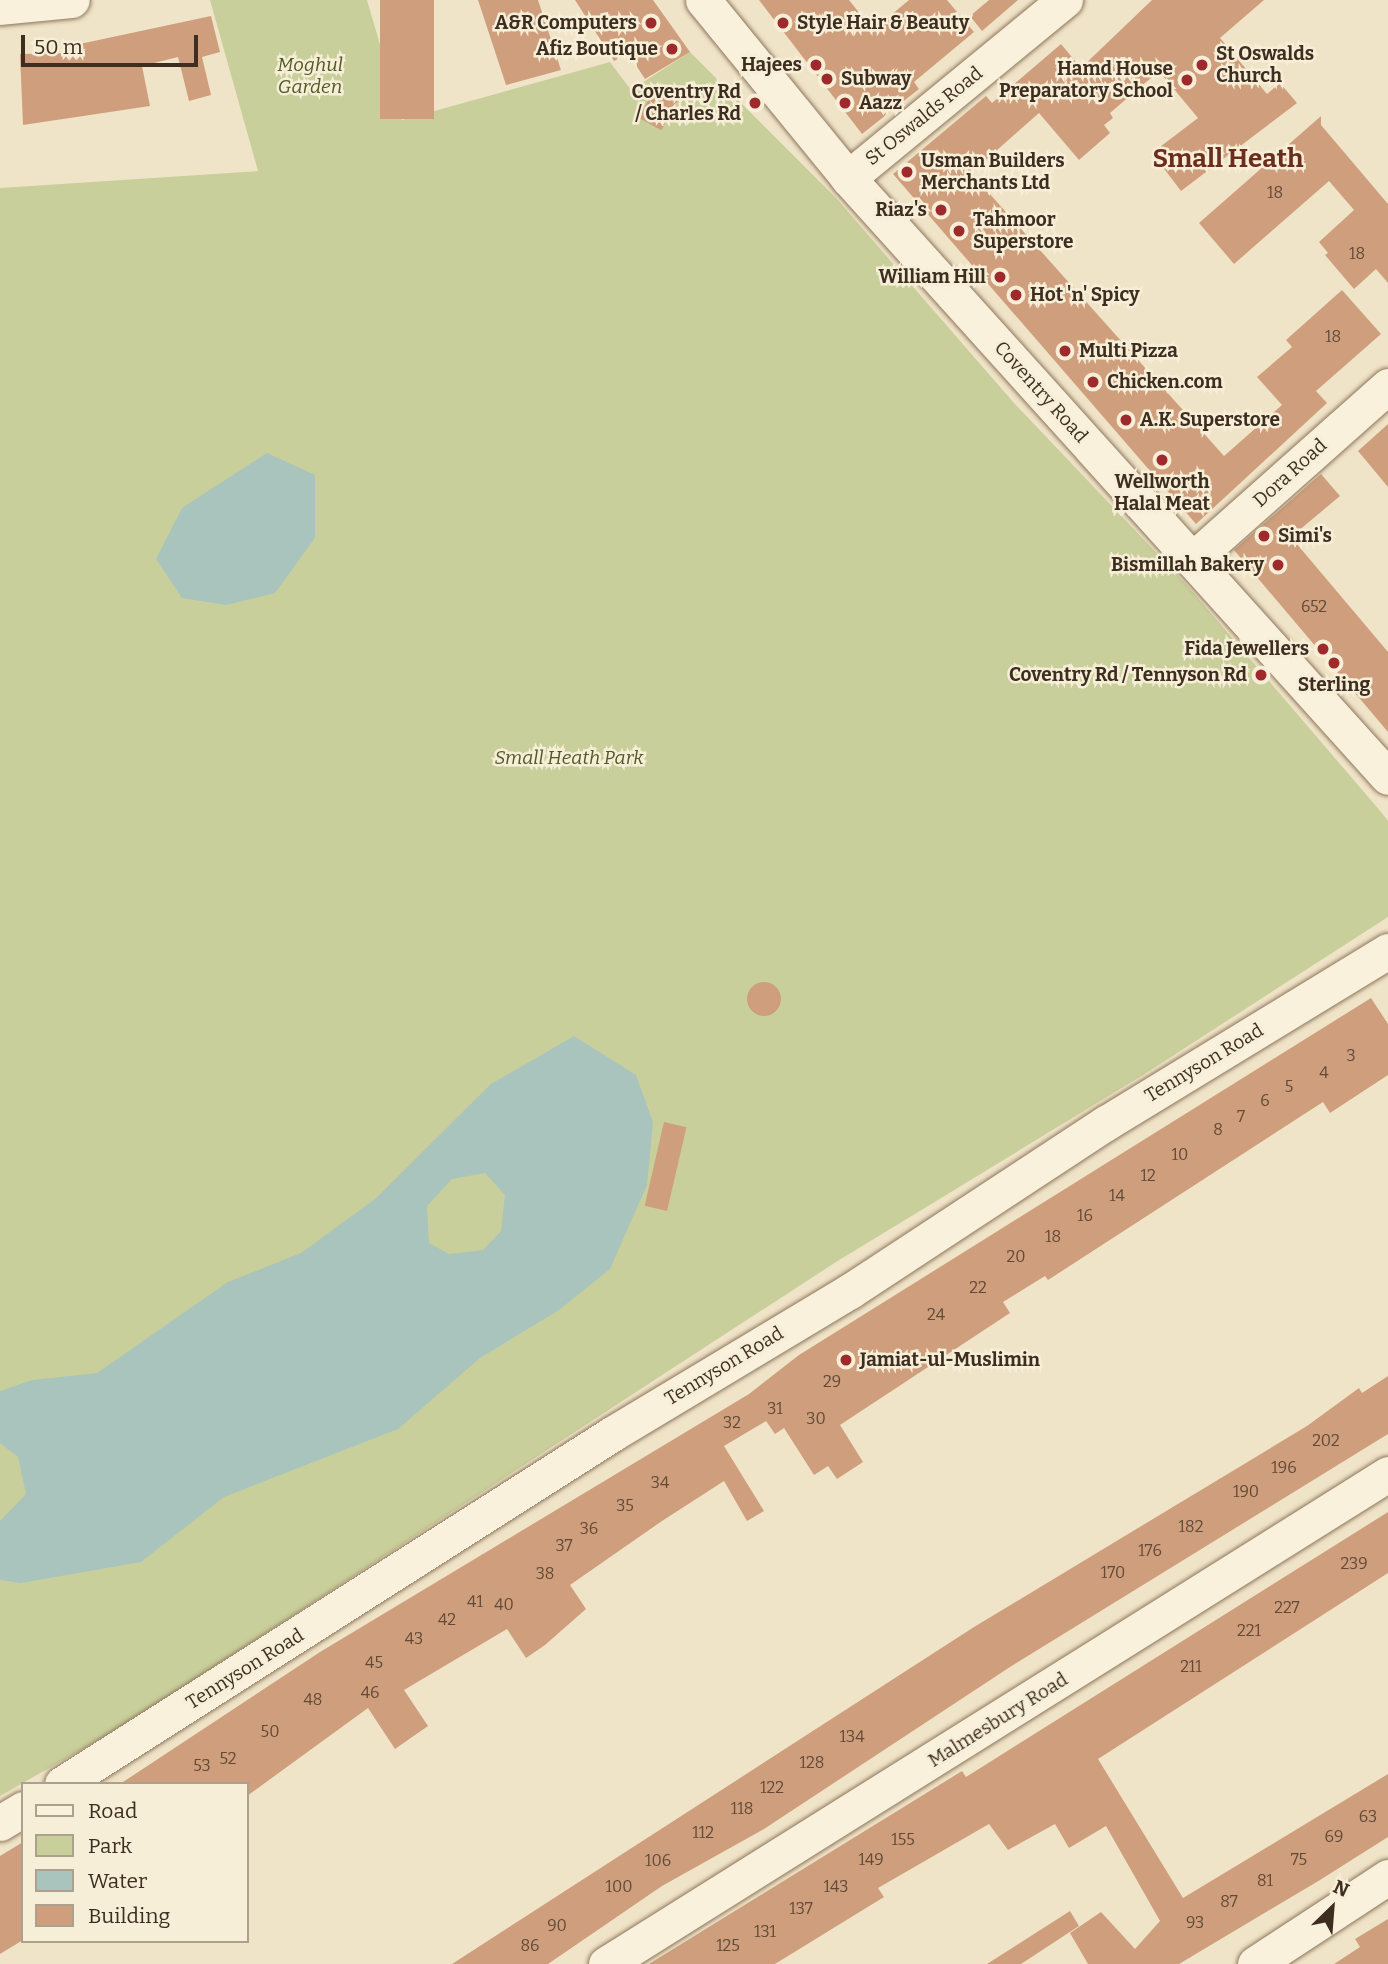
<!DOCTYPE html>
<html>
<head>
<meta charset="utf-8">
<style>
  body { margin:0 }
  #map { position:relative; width:1388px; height:1964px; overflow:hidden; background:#f0e4c8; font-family:Bitter,serif }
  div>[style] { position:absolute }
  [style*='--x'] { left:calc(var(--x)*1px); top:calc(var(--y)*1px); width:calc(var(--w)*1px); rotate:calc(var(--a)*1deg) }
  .green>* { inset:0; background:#c9cf9b }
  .water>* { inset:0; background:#a9c4bc }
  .building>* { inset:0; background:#cf9f7d; transform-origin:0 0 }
  .round { border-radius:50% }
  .roads { filter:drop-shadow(0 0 2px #8d765c) drop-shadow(0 0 2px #8d765c) }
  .minor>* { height:35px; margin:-17.5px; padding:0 17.5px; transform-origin:17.5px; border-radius:17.5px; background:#faf1dc }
  .dots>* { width:19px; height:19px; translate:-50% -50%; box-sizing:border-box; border:4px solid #f7eed8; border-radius:50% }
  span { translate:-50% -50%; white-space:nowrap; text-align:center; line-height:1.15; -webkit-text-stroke:5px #f7eed8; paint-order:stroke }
  .number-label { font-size:16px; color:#624a37 }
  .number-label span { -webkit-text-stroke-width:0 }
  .poi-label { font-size:19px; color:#3d2e20; font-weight:700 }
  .right { translate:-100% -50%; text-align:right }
  .left { translate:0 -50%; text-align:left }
  .park-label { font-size:19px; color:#4d5a26; font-style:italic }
  .street-label { font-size:19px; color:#3d2e20 }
  .district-label { font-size:26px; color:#6b2e1e; font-weight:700 }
  .legend { position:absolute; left:21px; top:1782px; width:228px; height:161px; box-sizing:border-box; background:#f7eed8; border:2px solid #ada18e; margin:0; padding:9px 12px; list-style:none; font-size:21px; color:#3d2e20 }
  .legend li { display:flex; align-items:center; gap:14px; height:35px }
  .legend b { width:35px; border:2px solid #ada18e }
  .north { position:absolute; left:1297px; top:1873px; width:70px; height:70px; -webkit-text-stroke:5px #f7eed8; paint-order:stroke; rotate:25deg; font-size:19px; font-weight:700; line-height:28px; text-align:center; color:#3d2e20 }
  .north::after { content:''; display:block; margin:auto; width:24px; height:32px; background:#3d2e20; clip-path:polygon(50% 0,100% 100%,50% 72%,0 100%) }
  .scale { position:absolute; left:21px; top:35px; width:177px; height:32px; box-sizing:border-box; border:4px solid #3d2e20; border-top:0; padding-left:9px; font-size:21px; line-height:24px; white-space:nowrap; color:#3d2e20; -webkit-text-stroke:5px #f7eed8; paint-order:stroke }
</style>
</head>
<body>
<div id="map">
  <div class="green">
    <div style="clip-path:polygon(210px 0,367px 0,402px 120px,610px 62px,631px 90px,690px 52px,836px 198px,1014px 403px,1185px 583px,1382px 813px,1388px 821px,1388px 917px,1143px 1075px,836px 1262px,123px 1726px,0 1796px,0 188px,258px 171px)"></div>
  </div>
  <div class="water">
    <div style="clip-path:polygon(267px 453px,315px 475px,315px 538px,275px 593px,226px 605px,182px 598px,156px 559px,182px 508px)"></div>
    <div style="clip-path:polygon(evenodd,574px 1036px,636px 1075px,653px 1122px,647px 1185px,610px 1269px,559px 1310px,480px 1358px,398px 1429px,224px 1497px,141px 1562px,21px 1583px,0 1580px,0 1521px,26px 1494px,18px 1457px,0 1443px,0 1391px,32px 1380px,97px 1373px,228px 1282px,301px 1253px,375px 1199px,491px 1084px,574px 1036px,485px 1173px,505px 1195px,501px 1231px,483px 1250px,449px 1254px,429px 1243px,427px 1206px,452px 1179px,485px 1173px)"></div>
  </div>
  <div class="building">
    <div style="left:380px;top:0;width:54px;height:119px"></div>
    <div style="clip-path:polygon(478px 0,538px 0,561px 70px,506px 85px)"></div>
    <div style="clip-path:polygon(575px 0,653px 0,690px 52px,645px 79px,628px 53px,614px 61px)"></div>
    <div style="clip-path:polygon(759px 0,849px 0,873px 30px,909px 0,947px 0,974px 32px,914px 82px,919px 89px,862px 134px)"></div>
    <div style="clip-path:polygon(989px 0,1018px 0,982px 31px,970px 16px)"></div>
    <div style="clip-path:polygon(1152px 0,1264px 0,1220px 38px,1267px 94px,1280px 83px,1297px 103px,1181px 191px,1152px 153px,1198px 118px,1159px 71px,1110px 113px,1113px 118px,1104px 125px,1110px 133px,1079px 160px,1039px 113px,971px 173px,1224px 456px,1282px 405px,1257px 377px,1292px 347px,1286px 340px,1342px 290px,1381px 334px,1316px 391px,1327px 403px,1196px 524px,893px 174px,986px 96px,992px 103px,1061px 44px,1081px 68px)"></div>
    <div style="clip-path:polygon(211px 16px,220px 52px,202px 57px,211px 95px,189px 101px,178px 57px,142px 66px,150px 106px,23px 125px,20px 54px,77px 53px,75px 45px)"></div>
    <div style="left:655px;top:88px;width:26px;height:34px;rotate:29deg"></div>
    <div style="clip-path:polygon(1321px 116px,1321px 125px,1388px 204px,1388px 283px,1376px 269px,1354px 289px,1325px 255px,1328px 253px,1319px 242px,1354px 210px,1329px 181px,1234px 264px,1199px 223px)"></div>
    <div style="clip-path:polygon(1388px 424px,1388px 487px,1358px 451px)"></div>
    <div style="clip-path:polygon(1321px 474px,1340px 496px,1291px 537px,1388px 652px,1388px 732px,1234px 550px)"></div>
    <div class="round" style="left:747px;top:982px;width:34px;height:34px"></div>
    <div style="clip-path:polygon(1371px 998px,1388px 1024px,1388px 1075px,1330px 1113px,1323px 1102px,1048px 1280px,1045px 1276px,1003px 1302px,1010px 1313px,840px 1425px,863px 1462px,837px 1479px,828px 1466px,814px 1475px,784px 1428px,775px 1434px,766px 1421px,724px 1446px,764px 1511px,747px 1521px,724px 1481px,662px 1521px,570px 1585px,586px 1609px,545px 1645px,526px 1658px,507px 1629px,404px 1690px,428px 1726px,395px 1749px,368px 1708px,247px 1796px,247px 1784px,120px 1784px,320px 1652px,749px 1394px,799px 1355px)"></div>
    <div style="left:664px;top:1122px;width:23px;height:86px;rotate:13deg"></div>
    <div style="clip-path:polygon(1388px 1376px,1388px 1434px,1010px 1667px,764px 1829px,662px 1886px,548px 1964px,452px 1964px,974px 1627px,1307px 1426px,1359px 1388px,1362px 1393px)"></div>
    <div style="clip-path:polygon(1388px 1512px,1388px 1573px,1098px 1759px,1183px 1898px,1388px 1774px,1388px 1837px,1320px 1880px,1179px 1964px,1088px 1964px,1070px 1933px,1101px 1912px,1135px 1949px,1160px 1921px,1106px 1826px,1069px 1848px,1055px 1824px,1008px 1850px,989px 1824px,878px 1888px,884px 1897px,775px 1964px,649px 1964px,962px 1771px,966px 1777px)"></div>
    <div style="clip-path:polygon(23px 1842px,23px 1940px,0 1954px,0 1856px)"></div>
    <div style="clip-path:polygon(1070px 1911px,1079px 1926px,1021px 1964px,987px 1964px)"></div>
    <div style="clip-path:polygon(1388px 1919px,1388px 1964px,1334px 1964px,1360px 1947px,1355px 1939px)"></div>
  </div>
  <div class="roads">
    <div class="minor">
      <div style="--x:703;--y:0;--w:230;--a:50.8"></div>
      <div style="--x:848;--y:178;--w:806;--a:47.97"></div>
      <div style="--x:0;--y:7;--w:72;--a:-5.6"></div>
      <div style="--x:848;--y:178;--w:281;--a:-39.4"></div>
      <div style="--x:1192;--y:560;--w:262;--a:-41.6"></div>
      <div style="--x:62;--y:1784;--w:652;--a:-32.47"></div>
      <div style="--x:612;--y:1434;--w:278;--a:-31"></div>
      <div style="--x:850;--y:1291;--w:306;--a:-33.3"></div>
      <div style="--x:1106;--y:1123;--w:330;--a:-31.4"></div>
      <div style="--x:0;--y:1823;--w:27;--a:-31"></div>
      <div style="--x:606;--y:1964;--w:923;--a:-32.07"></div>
      <div style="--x:1255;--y:1964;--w:159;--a:-33.2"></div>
    </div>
  </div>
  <div class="dots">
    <div style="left:651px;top:23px;background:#9e2a2b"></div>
    <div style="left:783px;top:23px;background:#9e2a2b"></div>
    <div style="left:672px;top:49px;background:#9e2a2b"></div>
    <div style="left:816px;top:65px;background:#9e2a2b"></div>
    <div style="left:1202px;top:65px;background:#9e2a2b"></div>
    <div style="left:827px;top:79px;background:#9e2a2b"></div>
    <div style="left:1187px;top:80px;background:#9e2a2b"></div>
    <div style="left:755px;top:103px;background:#9e2a2b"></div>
    <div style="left:845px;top:103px;background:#9e2a2b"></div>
    <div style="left:907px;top:172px;background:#9e2a2b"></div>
    <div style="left:941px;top:210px;background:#9e2a2b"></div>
    <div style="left:959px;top:231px;background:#9e2a2b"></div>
    <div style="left:1000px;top:277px;background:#9e2a2b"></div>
    <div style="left:1016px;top:295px;background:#9e2a2b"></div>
    <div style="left:1065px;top:351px;background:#9e2a2b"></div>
    <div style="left:1093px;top:382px;background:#9e2a2b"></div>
    <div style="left:1126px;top:420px;background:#9e2a2b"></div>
    <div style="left:1162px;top:460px;background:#9e2a2b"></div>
    <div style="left:1264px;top:536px;background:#9e2a2b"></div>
    <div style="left:1278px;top:565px;background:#9e2a2b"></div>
    <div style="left:1323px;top:649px;background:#9e2a2b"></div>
    <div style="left:1334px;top:663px;background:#9e2a2b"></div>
    <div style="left:1261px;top:675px;background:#9e2a2b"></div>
    <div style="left:846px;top:1360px;background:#9e2a2b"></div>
  </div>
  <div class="number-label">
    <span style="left:1275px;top:193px">18</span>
    <span style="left:1357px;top:254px">18</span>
    <span style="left:1333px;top:337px">18</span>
    <span style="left:1314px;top:607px">652</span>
    <span style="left:1351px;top:1056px">3</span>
    <span style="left:1324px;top:1073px">4</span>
    <span style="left:1289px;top:1087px">5</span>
    <span style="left:1265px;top:1101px">6</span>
    <span style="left:1241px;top:1117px">7</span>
    <span style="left:1218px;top:1130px">8</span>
    <span style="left:1180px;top:1155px">10</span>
    <span style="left:1148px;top:1176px">12</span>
    <span style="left:1117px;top:1196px">14</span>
    <span style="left:1085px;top:1216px">16</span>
    <span style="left:1053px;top:1237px">18</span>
    <span style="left:1016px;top:1257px">20</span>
    <span style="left:978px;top:1288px">22</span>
    <span style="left:936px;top:1315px">24</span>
    <span style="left:832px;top:1382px">29</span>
    <span style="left:775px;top:1409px">31</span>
    <span style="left:816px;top:1419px">30</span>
    <span style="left:732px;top:1423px">32</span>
    <span style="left:1326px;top:1441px">202</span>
    <span style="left:1284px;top:1468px">196</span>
    <span style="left:660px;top:1483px">34</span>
    <span style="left:1246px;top:1492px">190</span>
    <span style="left:625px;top:1506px">35</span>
    <span style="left:1191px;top:1527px">182</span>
    <span style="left:589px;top:1529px">36</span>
    <span style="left:564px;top:1546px">37</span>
    <span style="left:1150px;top:1551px">176</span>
    <span style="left:1354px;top:1564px">239</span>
    <span style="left:1113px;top:1573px">170</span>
    <span style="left:545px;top:1574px">38</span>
    <span style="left:475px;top:1602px">41</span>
    <span style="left:504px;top:1605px">40</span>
    <span style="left:1287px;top:1608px">227</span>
    <span style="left:447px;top:1620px">42</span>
    <span style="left:1249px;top:1631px">221</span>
    <span style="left:414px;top:1639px">43</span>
    <span style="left:374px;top:1663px">45</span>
    <span style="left:1191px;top:1667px">211</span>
    <span style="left:370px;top:1693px">46</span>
    <span style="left:313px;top:1700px">48</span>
    <span style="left:270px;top:1732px">50</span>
    <span style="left:852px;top:1737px">134</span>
    <span style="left:228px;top:1759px">52</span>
    <span style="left:812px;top:1763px">128</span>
    <span style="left:202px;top:1766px">53</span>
    <span style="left:772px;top:1788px">122</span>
    <span style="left:742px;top:1809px">118</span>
    <span style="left:1368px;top:1817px">63</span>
    <span style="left:703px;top:1833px">112</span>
    <span style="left:1334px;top:1837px">69</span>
    <span style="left:903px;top:1840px">155</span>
    <span style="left:871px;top:1860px">149</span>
    <span style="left:1299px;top:1860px">75</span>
    <span style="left:658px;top:1861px">106</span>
    <span style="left:1265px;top:1881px">81</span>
    <span style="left:619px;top:1887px">100</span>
    <span style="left:836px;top:1887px">143</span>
    <span style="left:1229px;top:1902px">87</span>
    <span style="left:801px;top:1909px">137</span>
    <span style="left:1195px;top:1923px">93</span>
    <span style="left:557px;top:1926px">90</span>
    <span style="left:765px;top:1932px">131</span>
    <span style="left:530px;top:1946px">86</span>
    <span style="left:728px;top:1946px">125</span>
  </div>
  <div class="poi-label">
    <span class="right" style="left:637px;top:23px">A&amp;R Computers</span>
    <span class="left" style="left:797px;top:23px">Style Hair &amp; Beauty</span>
    <span class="right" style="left:658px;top:49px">Afiz Boutique</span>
    <span class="left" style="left:1216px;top:65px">St Oswalds<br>Church</span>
    <span class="right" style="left:802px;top:65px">Hajees</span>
    <span class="right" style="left:1173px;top:80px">Hamd House<br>Preparatory School</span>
    <span class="left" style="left:841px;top:79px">Subway</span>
    <span class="right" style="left:741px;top:103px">Coventry Rd<br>/ Charles Rd</span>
    <span class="left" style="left:859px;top:103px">Aazz</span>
    <span class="left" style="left:921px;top:172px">Usman Builders<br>Merchants Ltd</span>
    <span class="right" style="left:927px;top:210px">Riaz's</span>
    <span class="left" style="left:973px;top:231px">Tahmoor<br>Superstore</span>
    <span class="right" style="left:986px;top:277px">William Hill</span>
    <span class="left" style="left:1030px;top:295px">Hot 'n' Spicy</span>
    <span class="left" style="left:1079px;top:351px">Multi Pizza</span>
    <span class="left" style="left:1107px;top:382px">Chicken.com</span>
    <span class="left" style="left:1140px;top:420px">A.K. Superstore</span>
    <span style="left:1162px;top:493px">Wellworth<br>Halal Meat</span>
    <span class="left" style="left:1278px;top:536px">Simi's</span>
    <span class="right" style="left:1264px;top:565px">Bismillah Bakery</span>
    <span class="right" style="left:1309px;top:649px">Fida Jewellers</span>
    <span class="right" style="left:1247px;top:675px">Coventry Rd / Tennyson Rd</span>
    <span style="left:1334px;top:685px">Sterling</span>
    <span class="left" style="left:860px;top:1360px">Jamiat-ul-Muslimin</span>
  </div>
  <div class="park-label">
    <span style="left:310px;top:76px">Moghul<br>Garden</span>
    <span style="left:569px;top:758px">Small Heath Park</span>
  </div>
  <div class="street-label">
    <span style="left:924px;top:116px;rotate:-39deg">St Oswalds Road</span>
    <span style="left:1041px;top:392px;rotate:48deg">Coventry Road</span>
    <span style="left:1290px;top:473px;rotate:-42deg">Dora Road</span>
    <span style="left:1204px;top:1063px;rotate:-31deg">Tennyson Road</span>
    <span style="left:724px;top:1366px;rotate:-31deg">Tennyson Road</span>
    <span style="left:245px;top:1669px;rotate:-32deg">Tennyson Road</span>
    <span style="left:998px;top:1720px;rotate:-32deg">Malmesbury Road</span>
  </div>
  <div class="district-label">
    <span style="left:1228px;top:159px">Small Heath</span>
  </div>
  <ul class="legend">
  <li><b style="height:9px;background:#faf1dc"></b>Road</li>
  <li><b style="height:19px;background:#c9cf9b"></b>Park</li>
  <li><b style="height:19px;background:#a9c4bc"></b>Water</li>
  <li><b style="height:19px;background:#cf9f7d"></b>Building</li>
  </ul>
  <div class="north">N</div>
  <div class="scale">50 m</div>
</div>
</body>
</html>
